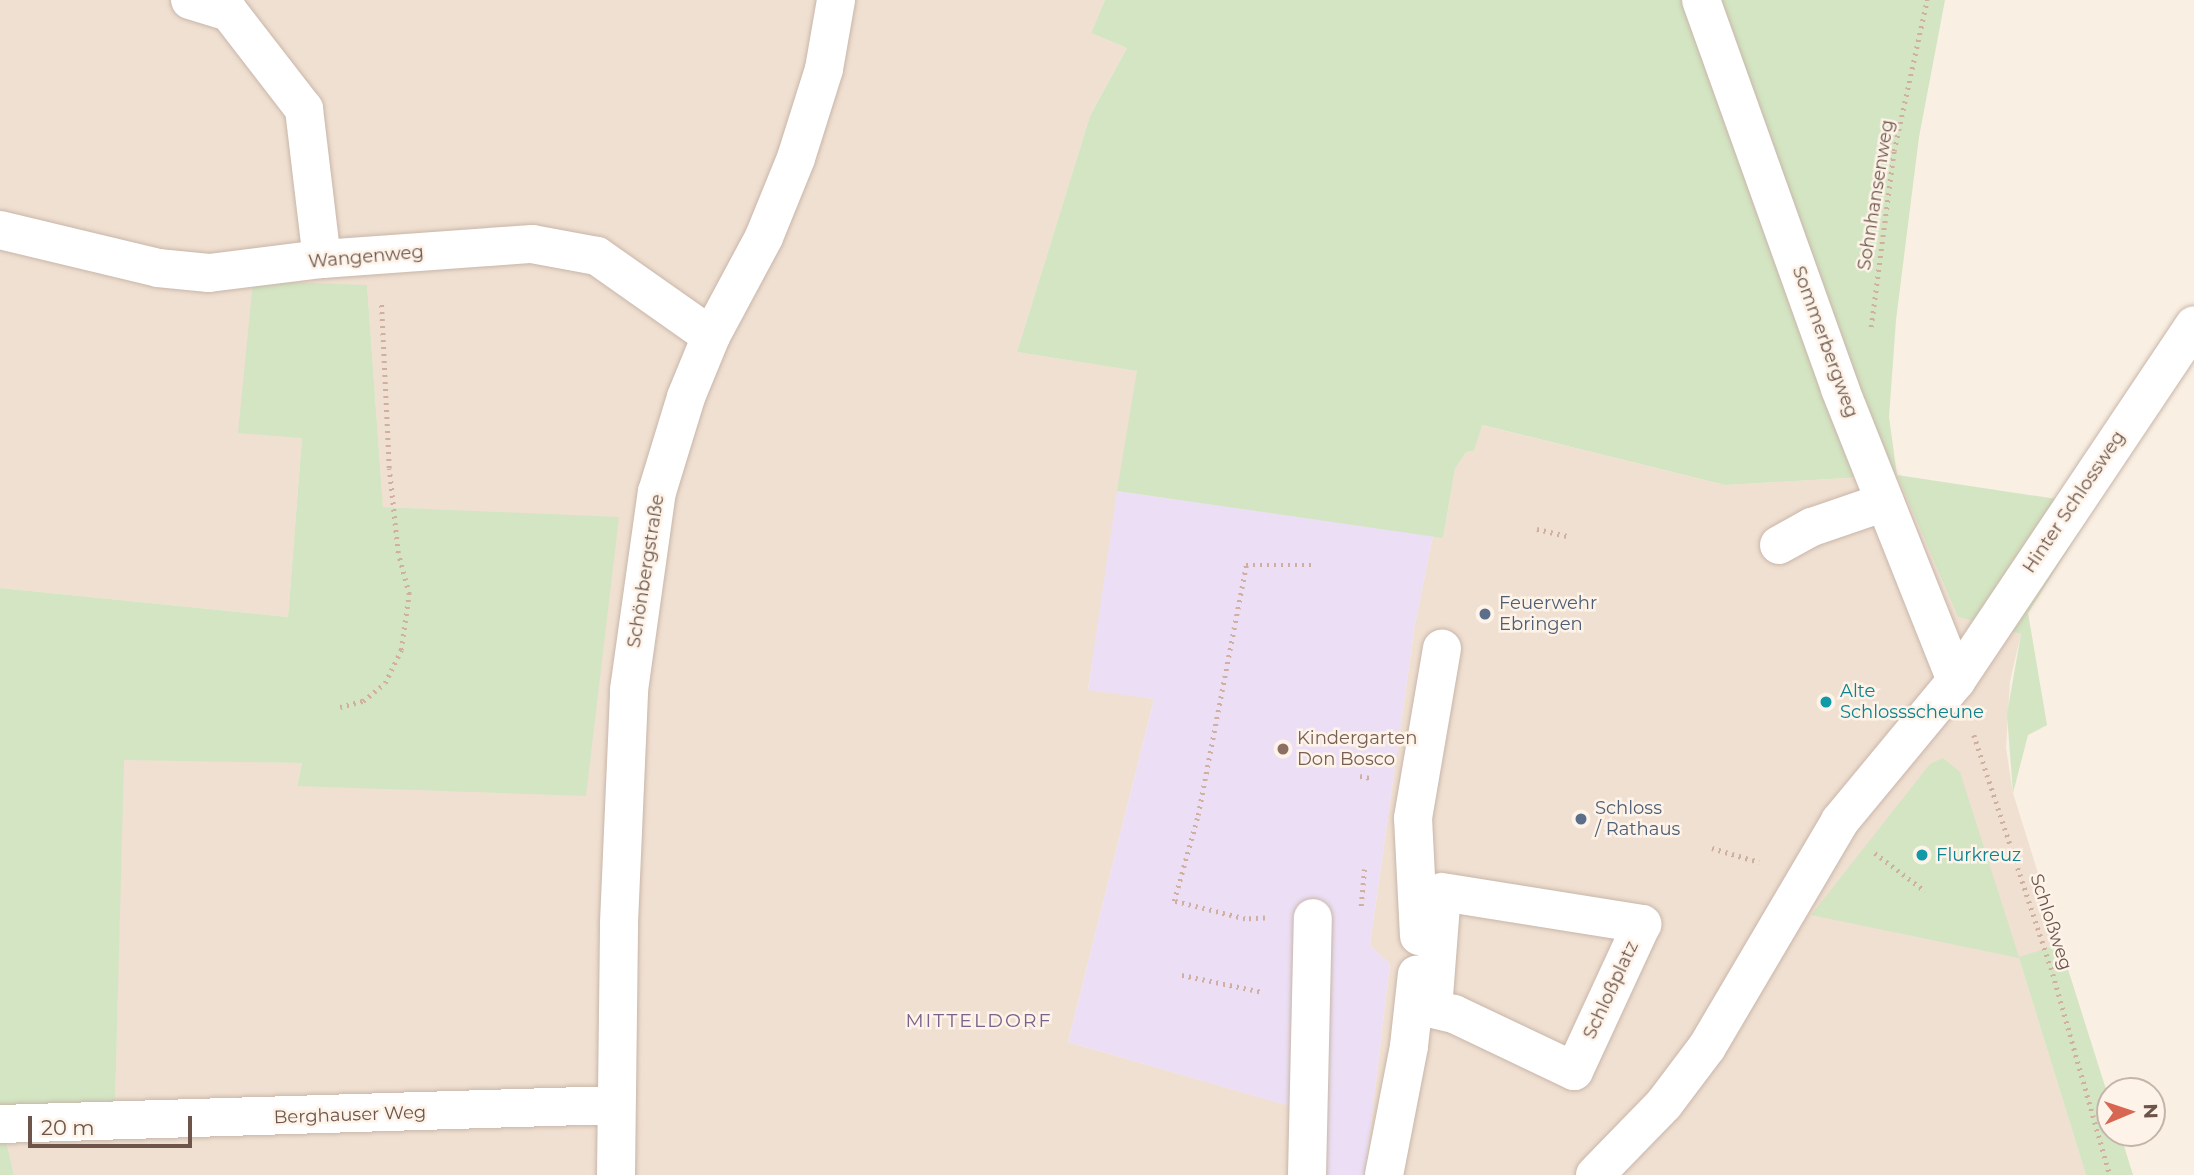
<!DOCTYPE html>
<html>
<head>
<meta charset="utf-8">
<style>
  body { margin:0 }
  #map { position:relative; width:2194px; height:1175px; overflow:hidden; background:#f9efe2; font-family:Montserrat,sans-serif }
  div>[style] { position:absolute }
  [style*='--x'] { left:calc(var(--x)*1px); top:calc(var(--y)*1px); width:calc(var(--w)*1px); rotate:calc(var(--a)*1deg) }
  .residential>* { inset:0; background:#f0e0d1 }
  .education>* { inset:0; background:#ecdff5 }
  .green>* { inset:0; background:#d3e5c2 }
  .path>* { height:4.5px; margin-top:-2.25px; transform-origin:0; background:repeating-linear-gradient(90deg,#d0afa0 0 2px,transparent 0 7px) }
  .roads { filter:drop-shadow(0 0 2px #c8b6aa) drop-shadow(0 0 2px #c8b6aa) }
  .minor>* { height:38px; margin:-19px; padding:0 19px; transform-origin:19px; border-radius:19px; background:#fff }
  .dots>* { width:19px; height:19px; translate:-50% -50%; box-sizing:border-box; border:4px solid #fdf3e8; border-radius:50% }
  span { translate:-50% -50%; white-space:nowrap; text-align:center; line-height:1.15; -webkit-text-stroke:5px #fdf3e8; paint-order:stroke }
  .street-label { font-size:18px; color:#6e554b }
  .service-label { font-size:18px; color:#4e5e75 }
  .left { translate:0 -50%; text-align:left }
  .culture-label { font-size:18px; color:#0d838f }
  .education-label { font-size:18px; color:#785e54 }
  .neighbourhood-label { font-size:19px; color:#7a638b; letter-spacing:2px }
  .north { position:absolute; left:2096px; top:1077px; width:70px; height:70px; box-sizing:border-box; background:#fdf3e8; border:2px solid #c4b4a9; border-radius:50%; rotate:88deg; font-size:19px; font-weight:700; line-height:28px; text-align:center; color:#6e554b }
  .north::after { content:''; display:block; margin:auto; width:24px; height:32px; background:#d76753; clip-path:polygon(50% 0,100% 100%,50% 72%,0 100%) }
  .scale { position:absolute; left:28px; top:1116px; width:164px; height:32px; box-sizing:border-box; border:4px solid #6e554b; border-top:0; padding-left:9px; font-size:21px; line-height:24px; white-space:nowrap; color:#6e554b; -webkit-text-stroke:5px #fdf3e8; paint-order:stroke }
</style>
</head>
<body>
<div id="map">
  <div class="residential">
    <div style="clip-path:polygon(0 0,1105px 0,1091px 33px,1127px 48px,1090px 116px,1017px 352px,1138px 371px,1088px 689px,1154px 699px,1068px 1042px,1294px 1107px,1291px 1175px,14px 1175px,6px 1140px,115px 1106px,123px 759px,302px 763px,297px 785px,619px 518px,383px 507px,367px 286px,302px 438px,288px 617px,0 588px)"></div>
    <div style="clip-path:polygon(1481px 425px,1725px 485px,1897px 475px,1958px 617px,2021px 634px,2010px 681px,2006px 748px,2013px 793px,2060px 944px,2019px 958px,2086px 1175px,1365px 1175px,1390px 964px,1370px 945px,1415px 624px,1433px 536px,1443px 538px,1455px 469px,1466px 452px,1474px 451px)"></div>
  </div>
  <div class="education">
    <div style="clip-path:polygon(1117px 491px,1433px 536px,1415px 624px,1370px 945px,1390px 964px,1365px 1175px,1291px 1175px,1293px 1107px,1068px 1042px,1154px 699px,1088px 690px)"></div>
  </div>
  <div class="green">
    <div style="clip-path:polygon(1105px 0,1945px 0,1919px 137px,1896px 320px,1889px 417px,1897px 475px,2096px 505px,2028px 613px,2047px 725px,2028px 735px,2013px 793px,2007px 714px,2021px 634px,1958px 617px,1897px 475px,1725px 485px,1482px 425px,1474px 451px,1466px 452px,1455px 469px,1443px 538px,1117px 491px,1137px 371px,1017px 352px,1090px 116px,1127px 48px,1091px 33px)"></div>
    <div style="clip-path:polygon(253px 281px,367px 285px,383px 507px,619px 517px,586px 796px,297px 786px,302px 763px,124px 760px,115px 1106px,0 1110px,0 588px,288px 617px,302px 438px,238px 433px)"></div>
    <div style="clip-path:polygon(1943px 758px,1960px 772px,2019px 957px,2060px 944px,2110px 1102px,2110px 1133px,2120px 1133px,2133px 1175px,2086px 1175px,2019px 958px,1811px 915px,1930px 764px)"></div>
    <div style="clip-path:polygon(0 1139px,6px 1140px,14px 1175px,0 1175px)"></div>
  </div>
  <div class="path">
    <div style="--x:1871;--y:327;--w:177;--a:-82.6"></div>
    <div style="--x:1894;--y:151;--w:155;--a:-77.7"></div>
    <div style="--x:1537;--y:529;--w:31;--a:13"></div>
    <div style="--x:340;--y:707;--w:24;--a:-15"></div>
    <div style="--x:363;--y:701;--w:28;--a:-39"></div>
    <div style="--x:385;--y:683;--w:37;--a:-64"></div>
    <div style="--x:401;--y:650;--w:57;--a:-81.9"></div>
    <div style="--x:409;--y:594;--w:42;--a:-105"></div>
    <div style="--x:398;--y:553;--w:85;--a:-96"></div>
    <div style="--x:389;--y:468;--w:167;--a:-92.7"></div>
    <div style="--x:1974;--y:735;--w:252;--a:71.7"></div>
    <div style="--x:2053;--y:974;--w:209;--a:74.2"></div>
    <div style="--x:1360;--y:776;--w:10;--a:11"></div>
    <div style="--x:1712;--y:848;--w:49;--a:16.6"></div>
    <div style="--x:1875;--y:853;--w:63;--a:37.2"></div>
    <div style="--x:1361;--y:906;--w:37;--a:-85"></div>
    <div style="--x:1265;--y:918;--w:20;--a:177"></div>
    <div style="--x:1245;--y:919;--w:73;--a:-165.8"></div>
    <div style="--x:1174;--y:901;--w:89;--a:-74.4"></div>
    <div style="--x:1198;--y:815;--w:255;--a:-79.1"></div>
    <div style="--x:1246;--y:565;--w:70;--a:0"></div>
    <div style="--x:1182;--y:975;--w:83;--a:11.9"></div>
  </div>
  <div class="roads">
    <div class="minor">
      <div style="--x:190;--y:0;--w:41;--a:17.1"></div>
      <div style="--x:229;--y:12;--w:123;--a:52.3"></div>
      <div style="--x:304;--y:109;--w:151;--a:83.2"></div>
      <div style="--x:1701;--y:0;--w:413;--a:70.3"></div>
      <div style="--x:1840;--y:389;--w:314;--a:68.3"></div>
      <div style="--x:0;--y:230;--w:163;--a:13.5"></div>
      <div style="--x:158;--y:268;--w:51;--a:5.6"></div>
      <div style="--x:209;--y:273;--w:114;--a:-7.1"></div>
      <div style="--x:322;--y:259;--w:211;--a:-4.1"></div>
      <div style="--x:532;--y:244;--w:66;--a:10.5"></div>
      <div style="--x:597;--y:256;--w:139;--a:35.1"></div>
      <div style="--x:1779;--y:545;--w:38;--a:-29"></div>
      <div style="--x:1812;--y:527;--w:77;--a:-18.9"></div>
      <div style="--x:1442;--y:892;--w:203;--a:9.1"></div>
      <div style="--x:1642;--y:924;--w:162;--a:114.8"></div>
      <div style="--x:1574;--y:1071;--w:133;--a:-154.6"></div>
      <div style="--x:1454;--y:1014;--w:22;--a:-167"></div>
      <div style="--x:1433;--y:1009;--w:117;--a:-85.6"></div>
      <div style="--x:1419;--y:936;--w:118;--a:-92.9"></div>
      <div style="--x:1413;--y:818;--w:172;--a:-80.3"></div>
      <div style="--x:0;--y:1124;--w:616;--a:-1.77"></div>
      <div style="--x:616;--y:1175;--w:252;--a:-89.3"></div>
      <div style="--x:619;--y:923;--w:233;--a:-87.5"></div>
      <div style="--x:629;--y:690;--w:200;--a:-82"></div>
      <div style="--x:657;--y:492;--w:99;--a:-73"></div>
      <div style="--x:686;--y:397;--w:66;--a:-67.7"></div>
      <div style="--x:711;--y:336;--w:112;--a:-61.8"></div>
      <div style="--x:764;--y:237;--w:85;--a:-67.9"></div>
      <div style="--x:796;--y:158;--w:93;--a:-72.5"></div>
      <div style="--x:824;--y:69;--w:70;--a:-80.1"></div>
      <div style="--x:1307;--y:1175;--w:257;--a:-88.7"></div>
      <div style="--x:1384;--y:1175;--w:131;--a:-79"></div>
      <div style="--x:1409;--y:1046;--w:72;--a:-83.7"></div>
      <div style="--x:1595;--y:1175;--w:99;--a:-45.8"></div>
      <div style="--x:1664;--y:1104;--w:71;--a:-53"></div>
      <div style="--x:1707;--y:1047;--w:262;--a:-59.5"></div>
      <div style="--x:1840;--y:821;--w:182;--a:-50.4"></div>
      <div style="--x:1956;--y:681;--w:428;--a:-56.2"></div>
    </div>
  </div>
  <div class="dots">
    <div style="left:1485px;top:614px;background:#5c6f8a"></div>
    <div style="left:1826px;top:702px;background:#0f9aa8"></div>
    <div style="left:1283px;top:749px;background:#8d6e63"></div>
    <div style="left:1581px;top:819px;background:#5c6f8a"></div>
    <div style="left:1922px;top:855px;background:#0f9aa8"></div>
  </div>
  <div class="street-label">
    <span style="left:1876px;top:195px;rotate:-81deg">Sohnhansenweg</span>
    <span style="left:366px;top:257px;rotate:-5deg">Wangenweg</span>
    <span style="left:1825px;top:342px;rotate:70deg">Sommerbergweg</span>
    <span style="left:2074px;top:502px;rotate:-56deg">Hinter Schlossweg</span>
    <span style="left:646px;top:571px;rotate:-81deg">Schönbergstraße</span>
    <span style="left:2051px;top:922px;rotate:72deg">Schloßweg</span>
    <span style="left:1611px;top:990px;rotate:-65deg">Schloßplatz</span>
    <span style="left:350px;top:1115px;rotate:-2deg">Berghauser Weg</span>
  </div>
  <div class="service-label">
    <span class="left" style="left:1499px;top:614px">Feuerwehr<br>Ebringen</span>
    <span class="left" style="left:1595px;top:819px">Schloss<br>/ Rathaus</span>
  </div>
  <div class="culture-label">
    <span class="left" style="left:1840px;top:702px">Alte<br>Schlossscheune</span>
    <span class="left" style="left:1936px;top:855px">Flurkreuz</span>
  </div>
  <div class="education-label">
    <span class="left" style="left:1297px;top:749px">Kindergarten<br>Don Bosco</span>
  </div>
  <div class="neighbourhood-label">
    <span style="left:979px;top:1021px">MITTELDORF</span>
  </div>
  <div class="north">N</div>
  <div class="scale">20 m</div>
</div>
</body>
</html>
